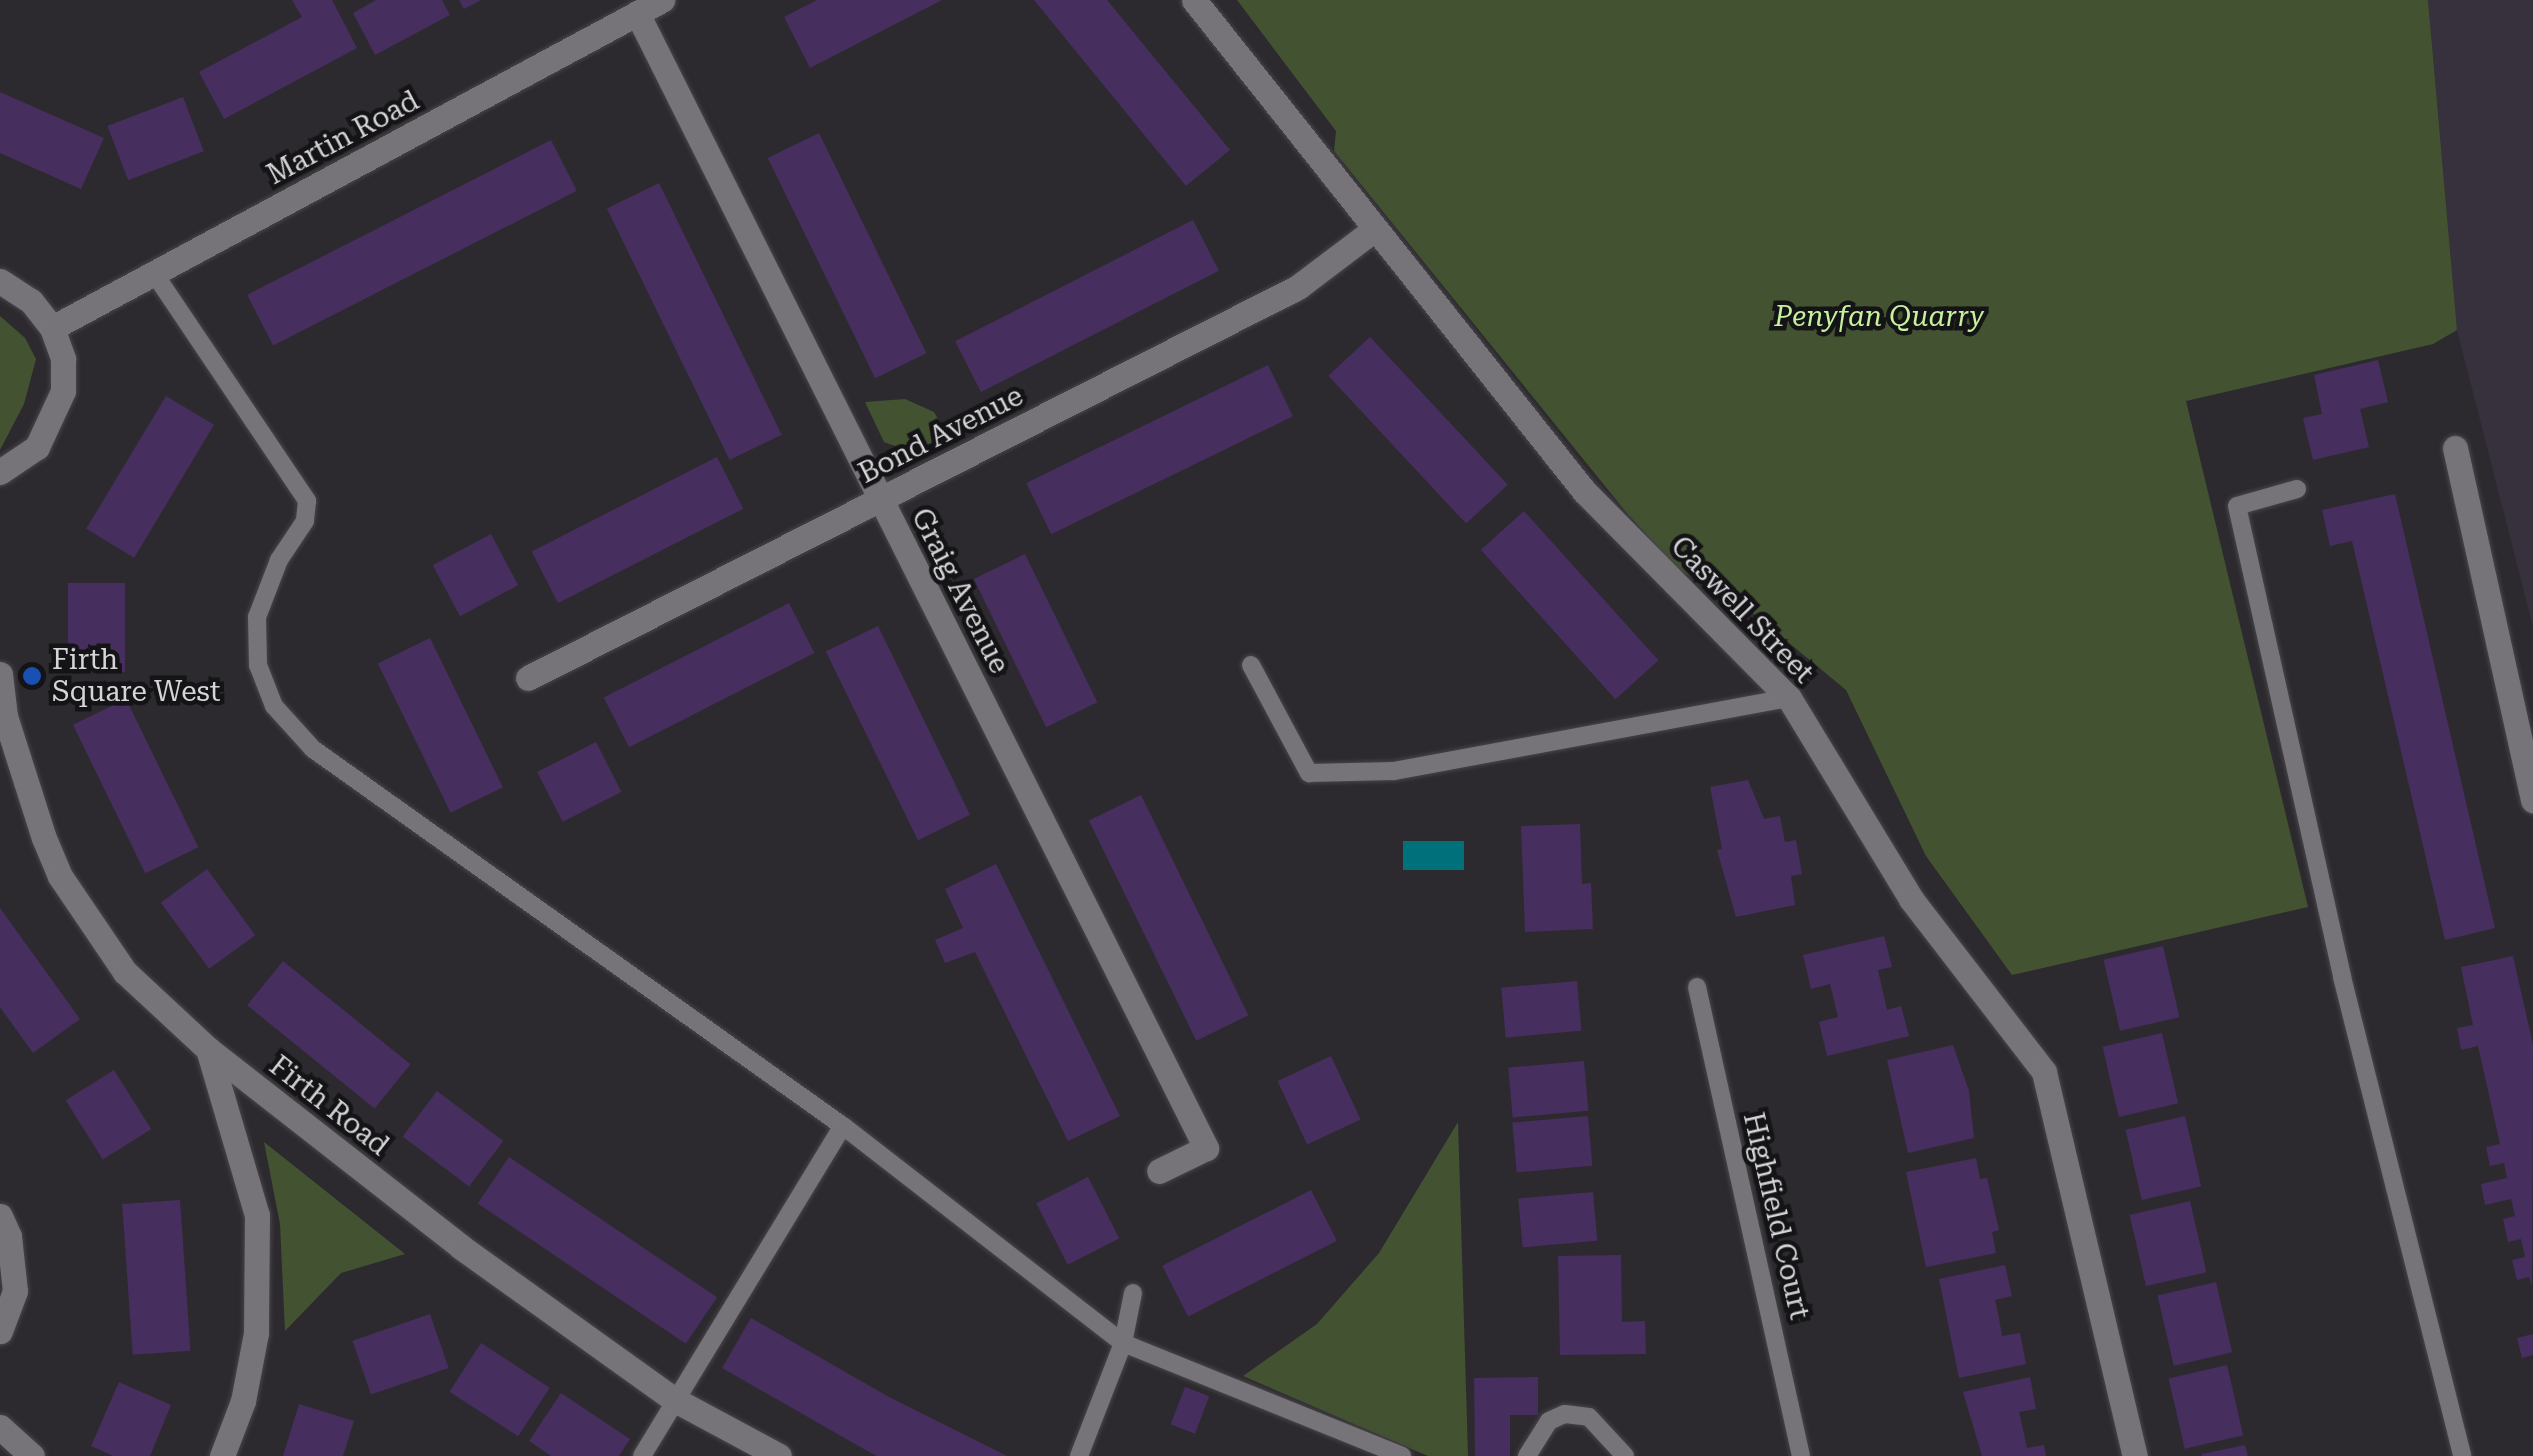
<!DOCTYPE html>
<html>
<head>
<meta charset="utf-8">
<style>
  body { margin:0 }
  #map { position:relative; width:2533px; height:1456px; overflow:hidden; background:#2d2a2f; font-family:"Roboto Serif",serif }
  div>[style] { position:absolute }
  [style*='--x'] { left:calc(var(--x)*1px); top:calc(var(--y)*1px); width:calc(var(--w)*1px); rotate:calc(var(--a)*1deg) }
  .built>* { inset:0; background:#36313c }
  .green>* { inset:0; background:#435332 }
  .water>* { inset:0; background:#00717b; transform-origin:0 0 }
  .building>* { inset:0; background:#462e5e; transform-origin:0 0 }
  .roads { filter:drop-shadow(0 0 2px #474549) drop-shadow(0 0 2px #474549) }
  .lane>* { height:18px; margin:-9px; padding:0 9px; transform-origin:9px; border-radius:9px; background:#767479 }
  .street>* { height:25px; margin:-12.5px; padding:0 12.5px; transform-origin:12.5px; border-radius:12.5px; background:#767479 }
  .dots>* { width:28px; height:28px; translate:-50% -50%; box-sizing:border-box; border:5px solid #141316; border-radius:50% }
  span { translate:-50% -50%; white-space:nowrap; text-align:center; line-height:1.15; -webkit-text-stroke:9px #141316; paint-order:stroke }
  .street-label { font-size:28px; color:#d5d4d7 }
  .park-label { font-size:28px; color:#c8f19e; font-style:italic }
  .poi-label { font-size:28px; color:#d5d4d7 }
  .left { translate:0 -50%; text-align:left }
</style>
</head>
<body>
<div id="map">
  <div class="built">
    <div style="clip-path:polygon(2428px 0,2533px 0,2533px 627px,2457px 330px)"></div>
  </div>
  <div class="green">
    <div style="clip-path:polygon(1237px 0,2428px 0,2457px 330px,2433px 344px,2186px 401px,2308px 907px,2012px 975px,1926px 856px,1846px 690px,1741px 603px,1678px 570px,1626px 512px,1334px 151px,1336px 131px)"></div>
    <div style="clip-path:polygon(0 316px,25px 338px,36px 359px,24px 404px,0 450px)"></div>
    <div style="clip-path:polygon(905px 399px,934px 412px,947px 435px,912px 452px,884px 442px,865px 402px)"></div>
    <div style="clip-path:polygon(1458px 1122px,1468px 1456px,1428px 1456px,1243px 1376px,1317px 1324px,1379px 1253px)"></div>
    <div style="clip-path:polygon(264px 1142px,405px 1254px,341px 1273px,285px 1331px,280px 1224px)"></div>
  </div>
  <div class="water">
    <div style="left:1403px;top:841px;width:61px;height:29px"></div>
  </div>
  <div class="building">
    <div style="clip-path:polygon(292px 0,332px 0,357px 48px,224px 119px,199px 72px,302px 17px)"></div>
    <div style="clip-path:polygon(376px 0,442px 0,450px 15px,375px 55px,353px 13px)"></div>
    <div style="clip-path:polygon(459px 0,481px 0,464px 9px)"></div>
    <div style="clip-path:polygon(817px 0,942px 0,810px 68px,784px 17px)"></div>
    <div style="clip-path:polygon(1034px 0,1107px 0,1230px 150px,1186px 186px)"></div>
    <div style="clip-path:polygon(0 92px,104px 138px,81px 189px,0 153px)"></div>
    <div style="left:183px;top:97px;width:58px;height:81px;rotate:69deg"></div>
    <div style="left:819px;top:133px;width:245px;height:57px;rotate:64deg"></div>
    <div style="left:551px;top:140px;width:57px;height:341px;rotate:63deg"></div>
    <div style="left:659px;top:183px;width:280px;height:58px;rotate:64deg"></div>
    <div style="left:1193px;top:220px;width:57px;height:267px;rotate:63deg"></div>
    <div style="left:1370px;top:337px;width:202px;height:57px;rotate:47deg"></div>
    <div style="clip-path:polygon(2378px 360px,2388px 402px,2360px 409px,2369px 447px,2313px 460px,2303px 418px,2322px 414px,2314px 375px)"></div>
    <div style="left:1268px;top:365px;width:57px;height:269px;rotate:64deg"></div>
    <div style="left:166px;top:396px;width:56px;height:155px;rotate:31deg"></div>
    <div style="left:717px;top:457px;width:58px;height:208px;rotate:63deg"></div>
    <div style="clip-path:polygon(2395px 494px,2495px 928px,2445px 940px,2352px 541px,2330px 546px,2322px 510px)"></div>
    <div style="left:1524px;top:511px;width:201px;height:58px;rotate:48deg"></div>
    <div style="left:491px;top:534px;width:58px;height:66px;rotate:62deg"></div>
    <div style="left:1025px;top:554px;width:165px;height:57px;rotate:64deg"></div>
    <div style="left:68px;top:583px;width:57px;height:89px"></div>
    <div style="left:789px;top:603px;width:56px;height:208px;rotate:63deg"></div>
    <div style="left:878px;top:626px;width:210px;height:58px;rotate:64deg"></div>
    <div style="left:430px;top:638px;width:166px;height:58px;rotate:64deg"></div>
    <div style="left:126px;top:699px;width:165px;height:59px;rotate:64deg"></div>
    <div style="left:596px;top:742px;width:56px;height:66px;rotate:63deg"></div>
    <div style="clip-path:polygon(1748px 780px,1764px 819px,1780px 816px,1785px 842px,1796px 840px,1802px 874px,1791px 876px,1795px 905px,1736px 917px,1717px 850px,1722px 849px,1710px 787px)"></div>
    <div style="left:1141px;top:795px;width:245px;height:58px;rotate:64deg"></div>
    <div style="clip-path:polygon(1580px 824px,1582px 884px,1591px 883px,1593px 929px,1525px 932px,1521px 826px)"></div>
    <div style="clip-path:polygon(996px 864px,1120px 1116px,1068px 1141px,975px 952px,945px 963px,935px 940px,963px 928px,945px 889px)"></div>
    <div style="left:207px;top:869px;width:82px;height:57px;rotate:54deg"></div>
    <div style="clip-path:polygon(0 908px,80px 1019px,33px 1053px,0 1007px)"></div>
    <div style="clip-path:polygon(1884px 936px,1892px 967px,1878px 970px,1887px 1010px,1901px 1006px,1909px 1036px,1827px 1056px,1819px 1022px,1838px 1017px,1830px 984px,1811px 989px,1803px 955px)"></div>
    <div style="left:2163px;top:946px;width:73px;height:61px;rotate:77deg"></div>
    <div style="clip-path:polygon(2513px 956px,2533px 1045px,2532px 1286px,2529px 1277px,2517px 1280px,2512px 1260px,2525px 1257px,2521px 1239px,2508px 1242px,2503px 1219px,2515px 1216px,2511px 1199px,2485px 1205px,2481px 1184px,2507px 1178px,2504px 1163px,2490px 1166px,2486px 1147px,2500px 1144px,2478px 1046px,2461px 1050px,2457px 1028px,2473px 1025px,2461px 967px)"></div>
    <div style="left:283px;top:961px;width:164px;height:57px;rotate:39deg"></div>
    <div style="left:1577px;top:981px;width:50px;height:76px;rotate:85deg"></div>
    <div style="left:2162px;top:1033px;width:72px;height:61px;rotate:77deg"></div>
    <div style="clip-path:polygon(1953px 1045px,1969px 1091px,1974px 1138px,1908px 1153px,1887px 1060px)"></div>
    <div style="left:1331px;top:1056px;width:70px;height:59px;rotate:65deg"></div>
    <div style="left:1584px;top:1061px;width:50px;height:76px;rotate:85deg"></div>
    <div style="left:114px;top:1070px;width:70px;height:57px;rotate:58deg"></div>
    <div style="left:437px;top:1091px;width:83px;height:57px;rotate:37deg"></div>
    <div style="left:1588px;top:1116px;width:50px;height:76px;rotate:85deg"></div>
    <div style="left:2185px;top:1116px;width:72px;height:61px;rotate:77deg"></div>
    <div style="left:509px;top:1157px;width:251px;height:56px;rotate:34deg"></div>
    <div style="clip-path:polygon(1976px 1158px,1980px 1179px,1987px 1178px,1999px 1230px,1992px 1232px,1996px 1253px,1926px 1267px,1906px 1172px)"></div>
    <div style="left:1088px;top:1177px;width:69px;height:58px;rotate:63deg"></div>
    <div style="left:1311px;top:1190px;width:57px;height:167px;rotate:63deg"></div>
    <div style="left:1593px;top:1192px;width:49px;height:75px;rotate:85deg"></div>
    <div style="left:180px;top:1200px;width:151px;height:58px;rotate:86deg"></div>
    <div style="left:2190px;top:1201px;width:73px;height:62px;rotate:77deg"></div>
    <div style="clip-path:polygon(1621px 1255px,1622px 1322px,1645px 1321px,1646px 1354px,1560px 1355px,1558px 1256px)"></div>
    <div style="clip-path:polygon(2005px 1265px,2012px 1296px,1995px 1300px,1999px 1318px,2002px 1336px,2020px 1333px,2026px 1364px,1959px 1378px,1939px 1279px)"></div>
    <div style="left:2216px;top:1282px;width:72px;height:60px;rotate:77deg"></div>
    <div style="left:430px;top:1314px;width:57px;height:82px;rotate:71deg"></div>
    <div style="clip-path:polygon(751px 1318px,889px 1397px,1007px 1456px,877px 1456px,862px 1448px,722px 1368px)"></div>
    <div style="clip-path:polygon(2533px 1334px,2533px 1355px,2522px 1358px,2517px 1338px)"></div>
    <div style="left:481px;top:1343px;width:82px;height:58px;rotate:33deg"></div>
    <div style="left:2227px;top:1365px;width:72px;height:60px;rotate:77deg"></div>
    <div style="clip-path:polygon(1538px 1377px,1538px 1415px,1510px 1415px,1510px 1456px,1475px 1456px,1474px 1378px)"></div>
    <div style="clip-path:polygon(2030px 1377px,2036px 1409px,2019px 1412px,2027px 1448px,2044px 1445px,2046px 1456px,1982px 1456px,1963px 1392px)"></div>
    <div style="clip-path:polygon(119px 1382px,171px 1405px,150px 1456px,113px 1456px,91px 1446px)"></div>
    <div style="left:1185px;top:1387px;width:26px;height:40px;rotate:21deg"></div>
    <div style="clip-path:polygon(561px 1393px,630px 1439px,619px 1456px,551px 1456px,529px 1441px)"></div>
    <div style="clip-path:polygon(299px 1404px,354px 1421px,343px 1456px,283px 1456px)"></div>
    <div style="clip-path:polygon(2245px 1445px,2248px 1456px,2202px 1456px,2202px 1454px)"></div>
  </div>
  <div class="roads">
    <div class="lane">
      <div style="--x:154;--y:273;--w:275;--a:56.1"></div>
      <div style="--x:307;--y:501;--w:20;--a:96"></div>
      <div style="--x:305;--y:521;--w:47;--a:123.7"></div>
      <div style="--x:279;--y:560;--w:61;--a:111.1"></div>
      <div style="--x:257;--y:617;--w:48;--a:88.8"></div>
      <div style="--x:258;--y:665;--w:44;--a:68.7"></div>
      <div style="--x:274;--y:706;--w:58;--a:47.8"></div>
      <div style="--x:313;--y:749;--w:650;--a:35.43"></div>
      <div style="--x:843;--y:1126;--w:354;--a:37.8"></div>
      <div style="--x:1123;--y:1343;--w:301;--a:22"></div>
      <div style="--x:2297;--y:489;--w:62;--a:164.2"></div>
      <div style="--x:2237;--y:506;--w:483;--a:77.4"></div>
      <div style="--x:2342;--y:977;--w:494;--a:75.9"></div>
      <div style="--x:1251;--y:665;--w:123;--a:61.8"></div>
      <div style="--x:1309;--y:773;--w:85;--a:-1.3"></div>
      <div style="--x:1394;--y:771;--w:402;--a:-10.5"></div>
      <div style="--x:1697;--y:987;--w:480;--a:77.5"></div>
      <div style="--x:642;--y:1456;--w:386;--a:-58.7"></div>
      <div style="--x:1079;--y:1456;--w:121;--a:-68.7"></div>
      <div style="--x:1123;--y:1343;--w:51;--a:-78.7"></div>
      <div style="--x:1527;--y:1456;--w:41;--a:-57.8"></div>
      <div style="--x:1549;--y:1421;--w:17;--a:-24"></div>
      <div style="--x:1565;--y:1414;--w:24;--a:7"></div>
      <div style="--x:1589;--y:1417;--w:53;--a:47.3"></div>
    </div>
    <div class="street">
      <div style="--x:1194;--y:0;--w:627;--a:51.54"></div>
      <div style="--x:1584;--y:491;--w:291;--a:45.3"></div>
      <div style="--x:1789;--y:698;--w:235;--a:58.7"></div>
      <div style="--x:1911;--y:899;--w:218;--a:52.4"></div>
      <div style="--x:2044;--y:1072;--w:395;--a:76.7"></div>
      <div style="--x:637;--y:13;--w:1270;--a:63.37"></div>
      <div style="--x:1206;--y:1148;--w:52;--a:153.9"></div>
      <div style="--x:0;--y:281;--w:37;--a:33"></div>
      <div style="--x:31;--y:301;--w:34;--a:52"></div>
      <div style="--x:52;--y:328;--w:33;--a:70"></div>
      <div style="--x:63;--y:359;--w:32;--a:90"></div>
      <div style="--x:63;--y:391;--w:62;--a:114.9"></div>
      <div style="--x:37;--y:447;--w:45;--a:146"></div>
      <div style="--x:52;--y:328;--w:693;--a:-28.27"></div>
      <div style="--x:2455;--y:448;--w:361;--a:77.5"></div>
      <div style="--x:0;--y:674;--w:42;--a:83.2"></div>
      <div style="--x:5;--y:716;--w:128;--a:72.3"></div>
      <div style="--x:44;--y:838;--w:41;--a:67.2"></div>
      <div style="--x:60;--y:876;--w:116;--a:55.9"></div>
      <div style="--x:125;--y:972;--w:113;--a:42.9"></div>
      <div style="--x:208;--y:1049;--w:321;--a:38"></div>
      <div style="--x:461;--y:1247;--w:263;--a:35.6"></div>
      <div style="--x:675;--y:1400;--w:118;--a:28.3"></div>
      <div style="--x:528;--y:678;--w:864;--a:-26.92"></div>
      <div style="--x:1298;--y:287;--w:93;--a:-37.1"></div>
      <div style="--x:208;--y:1049;--w:173;--a:73.6"></div>
      <div style="--x:257;--y:1215;--w:118;--a:90.5"></div>
      <div style="--x:256;--y:1333;--w:69;--a:100.8"></div>
      <div style="--x:243;--y:1401;--w:59;--a:110.9"></div>
      <div style="--x:0;--y:1216;--w:22;--a:66"></div>
      <div style="--x:9;--y:1236;--w:55;--a:83.8"></div>
      <div style="--x:15;--y:1291;--w:43;--a:110.6"></div>
      <div style="--x:0;--y:1427;--w:43;--a:42.2"></div>
    </div>
  </div>
  <div class="dots">
    <div style="left:32px;top:676px;background:#1a4fb4"></div>
  </div>
  <div class="street-label">
    <span style="left:343px;top:138px;rotate:-28deg">Martin Road</span>
    <span style="left:941px;top:435px;rotate:-27deg">Bond Avenue</span>
    <span style="left:960px;top:591px;rotate:63deg">Graig Avenue</span>
    <span style="left:1742px;top:610px;rotate:46deg">Caswell Street</span>
    <span style="left:329px;top:1106px;rotate:38deg">Firth Road</span>
    <span style="left:1776px;top:1216px;rotate:77deg">Highfield Court</span>
  </div>
  <div class="park-label">
    <span style="left:1879px;top:317px">Penyfan Quarry</span>
  </div>
  <div class="poi-label">
    <span class="left" style="left:52px;top:676px">Firth<br>Square West</span>
  </div>
</div>
</body>
</html>
